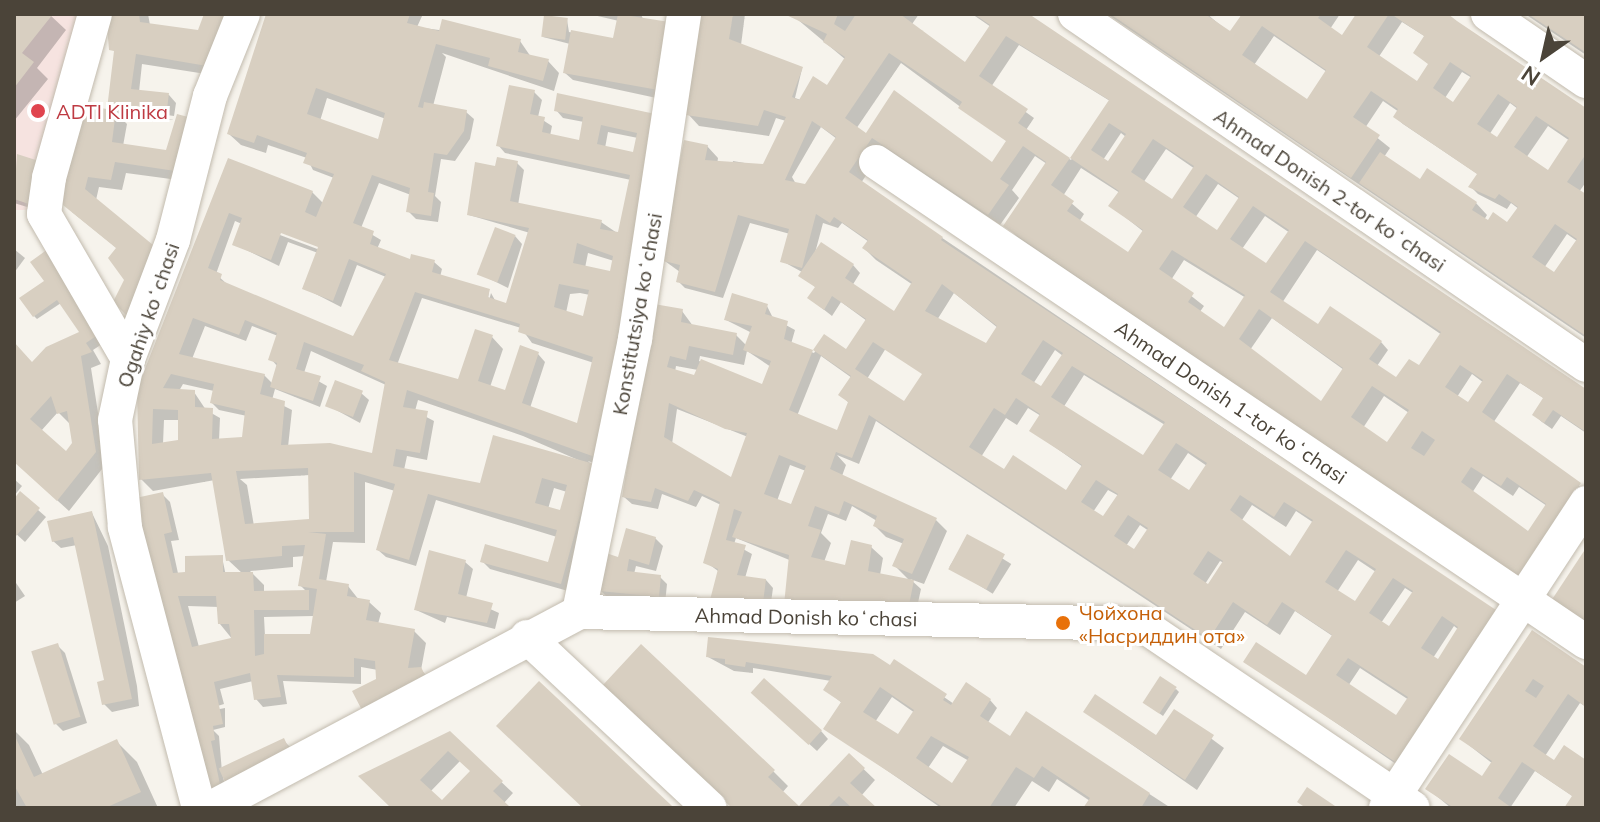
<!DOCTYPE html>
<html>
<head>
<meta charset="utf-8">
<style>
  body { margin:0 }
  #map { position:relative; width:1600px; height:822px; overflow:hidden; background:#f6f3ec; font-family:Mulish,sans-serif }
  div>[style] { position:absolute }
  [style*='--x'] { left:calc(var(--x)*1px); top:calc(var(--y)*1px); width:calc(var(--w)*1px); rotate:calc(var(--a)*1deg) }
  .medical>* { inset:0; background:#f6e3e0 }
  .shadow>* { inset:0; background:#0003; transform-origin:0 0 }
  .building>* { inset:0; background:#d8cfc1; transform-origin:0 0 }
  .roads { filter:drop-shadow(0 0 2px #c2bbae) drop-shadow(0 0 2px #c2bbae) }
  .minor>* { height:34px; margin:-17px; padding:0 17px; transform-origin:17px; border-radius:17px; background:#fff }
  .dots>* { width:22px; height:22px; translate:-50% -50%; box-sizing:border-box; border:4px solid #fff; border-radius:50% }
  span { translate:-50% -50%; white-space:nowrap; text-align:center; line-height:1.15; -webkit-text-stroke:6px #fff; paint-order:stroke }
  .health-label { font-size:20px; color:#be3a42 }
  .left { translate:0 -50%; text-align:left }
  .street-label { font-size:20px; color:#4b4439 }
  .food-label { font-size:20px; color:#c56008 }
  .frame { position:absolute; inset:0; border:16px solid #4b4439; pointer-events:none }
  .north { position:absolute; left:1504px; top:16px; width:80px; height:80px; -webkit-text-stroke:6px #fff; paint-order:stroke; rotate:214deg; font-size:22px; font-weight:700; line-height:32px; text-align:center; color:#4b4439 }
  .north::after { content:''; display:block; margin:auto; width:28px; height:36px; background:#4b4439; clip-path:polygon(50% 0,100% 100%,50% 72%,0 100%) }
</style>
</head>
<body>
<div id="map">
  <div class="medical">
    <div style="clip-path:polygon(14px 14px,87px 14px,35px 210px,14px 210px)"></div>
  </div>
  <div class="shadow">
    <div style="clip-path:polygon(14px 14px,49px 14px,66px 30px,37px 68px,48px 79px,14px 121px)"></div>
    <div style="clip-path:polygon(108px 14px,148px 14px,150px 25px,199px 32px,206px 14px,225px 77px,142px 64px,139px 92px,169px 95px,176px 103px,174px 116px,115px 108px,174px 120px,119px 116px,127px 124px,123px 146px,167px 152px,193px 182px,126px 173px,122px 190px,99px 187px,96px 200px,132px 229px,126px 280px,118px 249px,72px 212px,109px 111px,116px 54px)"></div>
    <div style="clip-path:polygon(evenodd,269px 14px,423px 14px,417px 27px,520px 41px,531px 57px,548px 61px,559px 73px,554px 91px,442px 53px,446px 57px,433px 106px,466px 112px,474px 119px,470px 139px,455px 161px,441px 159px,435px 196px,441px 202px,438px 222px,416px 219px,408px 211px,411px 195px,379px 183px,361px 228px,381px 240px,377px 249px,411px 262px,434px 262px,442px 269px,440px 277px,489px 291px,487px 308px,491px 293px,496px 302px,507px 305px,530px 233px,469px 215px,496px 169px,517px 163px,524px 170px,518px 205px,601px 222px,620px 235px,631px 180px,505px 153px,498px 145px,534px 92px,542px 100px,538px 117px,552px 126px,550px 136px,580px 143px,584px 122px,563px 118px,556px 110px,659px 117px,606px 467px,588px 461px,604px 477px,568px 591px,490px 569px,482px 561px,549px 564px,557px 537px,436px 500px,416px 566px,386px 557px,378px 550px,395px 491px,365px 482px,365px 543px,333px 542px,326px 582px,348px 586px,359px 600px,369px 602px,381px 613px,378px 624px,414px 631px,426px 643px,421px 670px,428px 677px,378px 680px,378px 670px,361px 667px,361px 684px,283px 681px,287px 704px,263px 707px,256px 699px,253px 681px,220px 689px,224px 704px,189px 715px,225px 708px,225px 727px,213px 730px,219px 736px,222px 772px,283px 740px,291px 748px,222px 772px,227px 796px,209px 795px,152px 577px,162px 494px,170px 502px,179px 540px,171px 541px,179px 578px,222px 557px,226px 576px,243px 574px,228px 560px,215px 480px,153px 491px,141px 479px,139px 389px,229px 161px,312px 192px,324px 204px,334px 178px,313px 170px,307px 158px,268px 145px,266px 153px,241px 145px,229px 134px,269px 14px,327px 98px,386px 119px,379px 141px,320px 121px,327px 98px,269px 14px,608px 132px,638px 138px,634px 154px,605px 148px,608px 132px,269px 14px,235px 221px,242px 224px,234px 244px,279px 266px,288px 242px,318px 253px,304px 288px,341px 307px,357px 265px,386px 277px,354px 339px,228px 285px,216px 274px,235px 221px,269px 14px,273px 228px,320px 246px,320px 250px,272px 232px,273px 228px,269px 14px,588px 253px,614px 261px,612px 273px,585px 268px,588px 253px,269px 14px,580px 293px,590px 295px,584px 319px,566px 313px,570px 294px,580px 293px,269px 14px,422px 298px,521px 328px,532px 343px,594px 363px,579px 425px,530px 408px,545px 362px,538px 354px,506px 393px,490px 387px,503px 349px,492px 337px,459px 381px,397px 365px,422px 298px,269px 14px,205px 326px,246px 341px,252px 326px,278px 336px,271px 359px,278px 367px,273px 384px,264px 375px,192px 359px,205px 326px,269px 14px,311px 351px,386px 385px,374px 455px,288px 447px,292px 410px,272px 400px,275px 389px,320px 407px,327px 386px,304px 373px,311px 351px,269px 14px,183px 384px,214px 391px,212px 403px,219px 410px,247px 416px,244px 439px,219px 441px,220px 418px,206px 410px,194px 392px,179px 391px,183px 384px,269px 14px,418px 400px,523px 436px,585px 463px,481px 485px,404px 470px,407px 456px,427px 460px,434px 421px,415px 411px,418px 400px,269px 14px,164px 420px,180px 420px,180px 442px,163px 444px,164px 420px,269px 14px,310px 475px,311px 521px,254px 526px,247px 485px,240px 479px,310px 475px,269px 14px,554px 488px,567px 492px,561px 512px,548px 509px,554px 488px,269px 14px,305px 556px,300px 585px,307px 592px,264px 593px,264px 585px,250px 571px,293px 567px,293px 557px,305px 556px,269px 14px,188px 606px,219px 607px,220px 624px,233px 640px,199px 647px,188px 606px,269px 14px,314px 616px,311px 636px,265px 636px,264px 617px,314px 616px)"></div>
    <div style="clip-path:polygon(589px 14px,641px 14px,675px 102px,573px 80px,565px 73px,570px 44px,543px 37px,567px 20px,569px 32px,613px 40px,619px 21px)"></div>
    <div style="clip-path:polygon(evenodd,700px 14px,745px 14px,741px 45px,802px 69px,795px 98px,801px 100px,827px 87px,846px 60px,791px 14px,919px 14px,910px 27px,966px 65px,991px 27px,972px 14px,1026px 14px,1586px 391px,1586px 433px,1561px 416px,1552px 429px,1542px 422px,1534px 415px,1545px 399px,1520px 383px,1493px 423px,1586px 491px,1530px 586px,1017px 237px,1006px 225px,1047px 164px,1035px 156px,1012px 190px,1019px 198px,1000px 225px,884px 148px,861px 183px,1495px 612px,1412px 775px,1246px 661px,1307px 678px,1334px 637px,1295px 611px,1280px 635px,1245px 612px,1221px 649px,876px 421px,859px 464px,837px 455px,846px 465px,842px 476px,935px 519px,947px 531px,924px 584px,910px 579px,921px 589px,916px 612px,736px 538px,734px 544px,752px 554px,745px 578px,766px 580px,773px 588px,770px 610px,706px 562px,721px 505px,702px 496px,696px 507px,662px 494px,658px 509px,632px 504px,624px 497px,682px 311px,693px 326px,736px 335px,747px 346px,752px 333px,726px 320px,767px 306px,773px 318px,795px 330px,791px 344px,814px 353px,825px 336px,847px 351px,867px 321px,841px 302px,832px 316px,809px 298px,816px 288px,802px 272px,782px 261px,790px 234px,750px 223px,723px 298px,685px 288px,678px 281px,680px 272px,662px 259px,707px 146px,718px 158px,717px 165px,732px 167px,733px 161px,769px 167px,786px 121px,776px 118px,769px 136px,699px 126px,688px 114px,700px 14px,1019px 45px,1110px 101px,1071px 160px,1026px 130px,1034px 118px,991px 87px,1019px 45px,700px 14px,901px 63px,1008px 142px,992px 165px,895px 93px,866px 135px,856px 129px,901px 63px,700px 14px,821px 127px,837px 139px,806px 186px,796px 184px,792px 177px,821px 127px,700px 14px,1121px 133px,1126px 137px,1108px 164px,1103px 160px,1121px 133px,700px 14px,1166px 149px,1195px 169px,1172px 202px,1143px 183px,1166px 149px,700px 14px,1081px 168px,1120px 193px,1111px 206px,1144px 232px,1128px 255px,1079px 222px,1084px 214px,1063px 196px,1081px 168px,700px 14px,1218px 184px,1240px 199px,1218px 233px,1195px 218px,1218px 184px,700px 14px,1265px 216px,1290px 233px,1267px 266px,1242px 249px,1265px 216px,700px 14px,823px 223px,838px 228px,842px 223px,869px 242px,864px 248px,876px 260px,913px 285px,894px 314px,852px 286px,860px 273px,853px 265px,815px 253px,823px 223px,700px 14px,1317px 250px,1442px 335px,1419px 368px,1397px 380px,1377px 366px,1388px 350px,1381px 342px,1316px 326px,1282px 303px,1317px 250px,700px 14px,1184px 260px,1246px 298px,1224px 329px,1199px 313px,1204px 306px,1171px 280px,1184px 260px,700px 14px,954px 293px,998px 328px,987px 345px,937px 320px,954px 293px,700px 14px,1272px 318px,1344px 370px,1321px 404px,1250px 350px,1272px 318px,700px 14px,886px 348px,931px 377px,904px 403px,867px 379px,886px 348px,700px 14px,1055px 350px,1063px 356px,1041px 389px,1033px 384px,1055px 350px,700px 14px,747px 351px,771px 367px,763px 386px,699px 361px,700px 356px,744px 365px,747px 351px,700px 14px,821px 356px,852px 378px,841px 395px,849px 403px,838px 432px,797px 416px,821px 356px,700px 14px,676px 366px,698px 370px,695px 377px,675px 372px,676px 366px,700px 14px,1472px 374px,1484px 383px,1469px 405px,1457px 397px,1472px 374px,700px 14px,1084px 375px,1165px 425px,1144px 458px,1063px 408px,1084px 375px,700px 14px,1384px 396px,1409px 413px,1388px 445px,1363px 428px,1384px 396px,700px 14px,1028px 408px,1041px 416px,1032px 431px,1083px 467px,1066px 492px,1004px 472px,981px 457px,1006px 418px,1017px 425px,1028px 408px,700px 14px,677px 409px,748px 437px,732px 480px,672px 444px,677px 409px,700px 14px,1188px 453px,1207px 466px,1189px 493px,1170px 480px,1188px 453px,700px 14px,790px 465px,806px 471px,793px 507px,777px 501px,790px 465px,700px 14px,1483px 476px,1513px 496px,1519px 487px,1547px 506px,1528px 534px,1472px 493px,1483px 476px,700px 14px,1108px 490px,1119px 496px,1104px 519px,1093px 512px,1108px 490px,700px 14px,1252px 505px,1286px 527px,1296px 511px,1314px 523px,1290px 559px,1242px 520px,1252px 505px,700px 14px,852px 506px,877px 521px,875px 526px,886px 537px,904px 544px,895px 566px,910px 581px,880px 575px,883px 558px,871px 547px,847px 567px,824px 562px,831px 543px,821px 533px,828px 514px,846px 521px,852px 506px,700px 14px,1140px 525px,1149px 531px,1135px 552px,1126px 546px,1140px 525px,700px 14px,1358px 560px,1376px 572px,1355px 604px,1337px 592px,1358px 560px,700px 14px,1220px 561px,1224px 563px,1209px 587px,1205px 584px,1220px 561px,700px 14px,1405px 588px,1413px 593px,1390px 628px,1381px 623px,1405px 588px,700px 14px,1454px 626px,1459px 630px,1438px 661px,1433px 658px,1454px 626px,700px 14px,1360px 668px,1409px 700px,1397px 718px,1348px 686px,1360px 668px)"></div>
    <div style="clip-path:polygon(evenodd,1107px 14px,1207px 14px,1231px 34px,1242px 14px,1340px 14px,1330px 29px,1342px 38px,1358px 14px,1444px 14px,1586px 110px,1586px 182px,1579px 192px,1586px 197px,1586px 338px,1107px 14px,1402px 22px,1426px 37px,1415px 53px,1430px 65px,1417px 84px,1378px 58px,1402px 22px,1107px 14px,1274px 36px,1327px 72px,1307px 101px,1254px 65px,1274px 36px,1107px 14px,1462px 72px,1472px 78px,1454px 105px,1445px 98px,1462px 72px,1107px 14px,1383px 101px,1399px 112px,1395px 117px,1403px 124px,1479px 175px,1471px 187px,1478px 194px,1507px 209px,1511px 203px,1519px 209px,1508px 225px,1484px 220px,1487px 215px,1476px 203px,1418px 180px,1384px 157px,1390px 148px,1365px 128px,1383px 101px,1107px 14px,1510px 103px,1518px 109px,1497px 140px,1489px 135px,1510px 103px,1107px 14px,1548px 126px,1570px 141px,1549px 173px,1526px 158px,1548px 126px,1107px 14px,1567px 234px,1577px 241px,1555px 275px,1544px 268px,1567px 234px)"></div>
    <div style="clip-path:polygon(1525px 14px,1586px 14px,1586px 55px)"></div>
    <div style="clip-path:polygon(18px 156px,37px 210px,14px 203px)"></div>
    <div style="clip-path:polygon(515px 236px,522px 244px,508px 288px,482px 275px)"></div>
    <div style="clip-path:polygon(14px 249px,25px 258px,14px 273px)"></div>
    <div style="clip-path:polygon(evenodd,46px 282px,108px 340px,93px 350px,101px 364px,91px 368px,106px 464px,69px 511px,14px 461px,14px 344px,33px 365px,82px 332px,61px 303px,37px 319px,34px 316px,46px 282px,58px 412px,71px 425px,74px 444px,66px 454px,41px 431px,58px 412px)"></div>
    <div style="clip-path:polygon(361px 393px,369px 400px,360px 423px,327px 405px)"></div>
    <div style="clip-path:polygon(14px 479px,22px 486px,14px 496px)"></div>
    <div style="clip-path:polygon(20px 494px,46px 517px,25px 542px,14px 532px,14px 502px)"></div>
    <div style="clip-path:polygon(92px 513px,108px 546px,137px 686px,139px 706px,112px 712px,104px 704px,108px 681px,77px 545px,61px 548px,53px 541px)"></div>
    <div style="left:968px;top:537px;width:51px;height:35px;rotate:32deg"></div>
    <div style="clip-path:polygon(655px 538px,663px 546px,656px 571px,636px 566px,634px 574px,660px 577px,667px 584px,665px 604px,608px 598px,601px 591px,620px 559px)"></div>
    <div style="clip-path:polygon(465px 562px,473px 569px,466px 598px,499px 613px,495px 629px,447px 617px,445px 623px,416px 610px)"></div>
    <div style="clip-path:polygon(14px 580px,25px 596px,14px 603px)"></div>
    <div style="clip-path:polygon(1532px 633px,1586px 669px,1586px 707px,1580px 703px,1545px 756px,1562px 768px,1586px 763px,1586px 808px,1567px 808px,1574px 797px,1535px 771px,1510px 808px,1451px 808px,1428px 789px,1482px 779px,1493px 764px,1461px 739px)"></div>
    <div style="clip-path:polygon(57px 645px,65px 653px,87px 723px,63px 731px,55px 723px)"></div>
    <div style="clip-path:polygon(evenodd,708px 657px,890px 668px,894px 662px,954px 704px,990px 700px,997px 708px,987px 724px,1010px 739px,1026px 714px,1171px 808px,1086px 808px,1090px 801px,1057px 779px,1049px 792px,1032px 781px,1014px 808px,941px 808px,826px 728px,842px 703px,826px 690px,831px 681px,753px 668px,753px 673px,734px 671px,708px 657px,892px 697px,915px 713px,899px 737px,875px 722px,892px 697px,708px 657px,943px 746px,969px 761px,953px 785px,928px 768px,943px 746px)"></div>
    <div style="clip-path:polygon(1176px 689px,1179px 692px,1163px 716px,1148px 705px)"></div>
    <div style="clip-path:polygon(761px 700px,821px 731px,828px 739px,817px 751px)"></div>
    <div style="clip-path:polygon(1174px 711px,1224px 748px,1197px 790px,1085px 712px,1156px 738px)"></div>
    <div style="clip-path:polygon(14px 730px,29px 745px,43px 775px,117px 742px,137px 762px,158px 808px,14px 808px)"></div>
    <div style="clip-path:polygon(evenodd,450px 733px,513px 793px,503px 804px,507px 808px,394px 808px,450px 733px,460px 761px,472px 772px,442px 803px,430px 792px,460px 761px)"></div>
    <div style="clip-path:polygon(850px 756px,875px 780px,861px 796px,874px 808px,800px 808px)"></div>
    <div style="clip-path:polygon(773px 771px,788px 786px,782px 793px,798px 808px,734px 808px)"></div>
  </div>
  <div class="building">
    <div style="clip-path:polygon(14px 14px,53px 14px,22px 53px,34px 62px,14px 88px)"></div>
    <div style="clip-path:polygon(106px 14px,139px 14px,140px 22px,198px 30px,204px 14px,234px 14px,213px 67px,136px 54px,131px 89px,169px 93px,166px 117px,116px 111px,112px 142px,166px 150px,177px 114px,199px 120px,182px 172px,115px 162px,111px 180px,88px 177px,85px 189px,164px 254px,128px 317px,113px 302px,124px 280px,108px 258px,116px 248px,58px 201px,80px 105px,107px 109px,114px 51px,109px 50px)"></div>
    <div style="clip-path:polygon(evenodd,266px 14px,410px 14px,407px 23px,439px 31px,442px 19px,521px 39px,518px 52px,549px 59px,543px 81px,488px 66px,490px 58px,436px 44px,418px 107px,423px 108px,424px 102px,467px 110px,464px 131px,447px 155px,434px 153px,428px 192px,434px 193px,431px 216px,406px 212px,410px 188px,372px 175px,353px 223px,374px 231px,370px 244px,410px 259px,411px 254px,435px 260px,432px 272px,490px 289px,488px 297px,506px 303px,529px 228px,467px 215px,475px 162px,495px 166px,497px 157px,518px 161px,510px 201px,602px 220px,600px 229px,618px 232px,630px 175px,496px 146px,509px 85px,535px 90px,530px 114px,545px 117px,542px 132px,579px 140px,583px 117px,554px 111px,557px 93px,660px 115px,595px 457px,407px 390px,403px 407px,428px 411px,420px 453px,396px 449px,393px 466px,480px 483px,493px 435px,594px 464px,561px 584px,480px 562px,485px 544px,548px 562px,557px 530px,428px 494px,409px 560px,376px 550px,395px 484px,354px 472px,354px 532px,308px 532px,326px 534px,319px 579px,349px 584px,347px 596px,370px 600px,366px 620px,415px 629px,408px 668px,421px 667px,428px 681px,364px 714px,352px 691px,376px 679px,375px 661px,354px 658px,354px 677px,277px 675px,281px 697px,254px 700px,250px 673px,214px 682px,223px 724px,213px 726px,215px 740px,211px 741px,221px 789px,200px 788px,131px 499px,163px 492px,172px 532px,164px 534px,173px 573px,185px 572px,185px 556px,223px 555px,223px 572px,253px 572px,254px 591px,309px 590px,309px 610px,254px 610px,255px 656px,264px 654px,264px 634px,310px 634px,317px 589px,298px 586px,305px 545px,282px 546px,282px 556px,226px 561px,211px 473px,139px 480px,137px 389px,228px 158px,313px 191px,305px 212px,316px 217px,334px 174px,303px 163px,307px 153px,257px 135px,254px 143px,227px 134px,266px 14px,316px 88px,385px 113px,378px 139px,307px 114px,316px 88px,266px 14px,601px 125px,637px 133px,633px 152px,597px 144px,601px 125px,266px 14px,229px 213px,242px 218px,232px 245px,271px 260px,281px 233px,318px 247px,302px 289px,333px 301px,349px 259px,386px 274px,353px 336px,220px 280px,222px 274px,208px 268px,229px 213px,266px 14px,577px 243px,613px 256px,610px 271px,573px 263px,577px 243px,266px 14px,559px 284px,589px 290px,583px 316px,554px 307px,559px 284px,266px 14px,415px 292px,520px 324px,518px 332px,593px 357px,577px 423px,522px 403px,539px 352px,520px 345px,505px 390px,478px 381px,493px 335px,475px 329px,458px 379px,389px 360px,415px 292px,266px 14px,193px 318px,239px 335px,245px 320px,277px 333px,268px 360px,277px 363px,270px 387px,313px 401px,321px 376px,296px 369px,304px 342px,364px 365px,361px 371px,385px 382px,372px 453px,330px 443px,281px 445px,285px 401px,260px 394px,265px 374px,179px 354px,193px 318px,266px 14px,171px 374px,214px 384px,210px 403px,245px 411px,242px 437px,212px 439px,213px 408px,195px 407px,195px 390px,163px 388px,171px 374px,266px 14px,153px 409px,178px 410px,178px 440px,152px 444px,153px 409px,266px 14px,308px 468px,309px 519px,245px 524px,236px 471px,308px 468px,266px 14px,542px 478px,567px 485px,560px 510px,535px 503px,542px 478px,266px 14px,178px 596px,216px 596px,218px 624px,229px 624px,231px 638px,192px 647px,178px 596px)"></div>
    <div style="clip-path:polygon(618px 14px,676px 23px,664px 91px,563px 73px,571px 30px,613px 38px)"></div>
    <div style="clip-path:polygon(evenodd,696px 14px,733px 14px,729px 39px,803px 67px,792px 97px,799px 100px,813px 76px,827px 85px,845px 57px,823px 42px,827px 34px,784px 14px,838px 14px,834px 24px,845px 31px,856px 14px,900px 14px,965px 62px,990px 25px,974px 14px,1029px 14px,1586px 389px,1586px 432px,1553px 410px,1544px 423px,1532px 415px,1543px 398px,1507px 374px,1482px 412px,1581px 483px,1518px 577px,1003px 226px,1046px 162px,1023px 146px,1000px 179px,1009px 185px,988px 215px,872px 138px,849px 172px,943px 237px,941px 240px,1496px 610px,1400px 765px,1243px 662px,1256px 642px,1306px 675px,1332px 635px,1282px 602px,1267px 625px,1233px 602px,1209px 639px,869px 415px,852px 458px,836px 452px,830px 469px,937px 518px,912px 574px,892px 566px,904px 539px,873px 526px,877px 516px,844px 501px,839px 515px,815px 506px,808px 526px,821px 530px,811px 557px,845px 565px,851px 540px,872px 545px,868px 571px,914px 580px,909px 605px,784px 605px,789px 555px,732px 537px,742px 512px,734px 509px,726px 540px,746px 545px,737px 575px,766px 579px,763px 603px,710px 600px,718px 569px,703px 563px,720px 502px,694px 490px,688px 501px,655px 488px,651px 502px,622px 497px,654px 304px,683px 309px,681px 322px,737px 333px,733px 355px,689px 346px,686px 360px,670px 356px,667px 367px,694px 375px,701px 359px,762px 384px,771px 361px,743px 350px,752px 326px,724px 320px,732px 293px,768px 304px,765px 314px,788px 321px,784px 339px,813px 350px,789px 410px,837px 430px,848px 402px,838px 395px,851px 376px,813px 350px,824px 334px,846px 349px,866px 319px,832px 296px,824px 310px,807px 298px,815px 287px,798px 276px,821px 242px,854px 264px,845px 278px,894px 311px,912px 282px,862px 248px,868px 240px,834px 217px,830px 223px,816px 214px,802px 268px,780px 262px,789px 229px,738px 215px,715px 292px,676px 282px,680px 265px,660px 260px,684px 140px,708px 145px,705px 160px,763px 164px,786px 117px,764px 110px,758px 126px,686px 115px,696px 14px,1006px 36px,1109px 100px,1070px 158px,1119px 191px,1108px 206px,1143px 230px,1128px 252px,1067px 211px,1074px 201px,1051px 185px,1070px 158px,1018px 123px,1028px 109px,979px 76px,1006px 36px,696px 14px,889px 53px,962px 102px,958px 108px,1006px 141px,992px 162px,894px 90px,866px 133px,845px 118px,889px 53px,696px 14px,812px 121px,836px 137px,805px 184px,785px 180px,812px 121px,696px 14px,1109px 123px,1126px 134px,1108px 161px,1091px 150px,1109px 123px,696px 14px,1153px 139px,1194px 166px,1172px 199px,1131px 172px,1153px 139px,696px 14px,1206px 174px,1239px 197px,1217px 230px,1183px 207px,1206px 174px,696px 14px,1253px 206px,1289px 230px,1266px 263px,1230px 239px,1253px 206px,696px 14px,1305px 241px,1441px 332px,1419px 365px,1409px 359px,1396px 377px,1369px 359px,1382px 341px,1330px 306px,1318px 324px,1270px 292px,1305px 241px,696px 14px,1172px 250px,1245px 295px,1224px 327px,1188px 302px,1194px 293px,1159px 269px,1172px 250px,696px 14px,942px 284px,997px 326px,986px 343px,925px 311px,942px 284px,696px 14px,1259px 309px,1343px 368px,1321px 401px,1239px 339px,1259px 309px,696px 14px,1043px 340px,1063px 353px,1041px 386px,1021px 374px,1043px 340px,696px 14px,873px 342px,922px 374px,904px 401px,855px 369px,873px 342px,696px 14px,1460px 365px,1483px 380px,1468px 402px,1445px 387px,1460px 365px,696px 14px,1072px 366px,1165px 422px,1143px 455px,1051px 397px,1072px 366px,696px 14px,1372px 386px,1409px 410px,1387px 442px,1351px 417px,1372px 386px,696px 14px,1016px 398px,1040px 414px,1029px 431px,1082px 465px,1066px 490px,1013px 455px,1004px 469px,969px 447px,994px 408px,1005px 415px,1016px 398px,696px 14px,669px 403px,725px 429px,747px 433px,731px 477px,664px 437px,669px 403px,696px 14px,1422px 431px,1435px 440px,1424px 456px,1411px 448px,1422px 431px,696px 14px,1176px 443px,1207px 463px,1189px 490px,1158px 470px,1176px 443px,696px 14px,779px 455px,806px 466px,791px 504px,764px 494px,779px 455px,696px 14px,1471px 467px,1501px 486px,1507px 477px,1546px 504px,1528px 531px,1461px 482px,1471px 467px,696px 14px,1096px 480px,1118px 494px,1103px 516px,1081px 502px,1096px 480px,696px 14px,1240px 495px,1274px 517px,1284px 502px,1313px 520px,1290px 556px,1230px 510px,1240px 495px,696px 14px,1128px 515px,1148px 528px,1134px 549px,1114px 536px,1128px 515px,696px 14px,1346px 550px,1376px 569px,1355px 601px,1325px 582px,1346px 550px,696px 14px,1208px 551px,1223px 561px,1208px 584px,1193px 574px,1208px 551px,696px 14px,1393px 578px,1413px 591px,1389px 626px,1369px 613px,1393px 578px,696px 14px,1442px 616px,1458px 627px,1438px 659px,1421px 648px,1442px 616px,696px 14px,1348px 658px,1408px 697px,1396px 715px,1336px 675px,1348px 658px)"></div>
    <div style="clip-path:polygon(evenodd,1110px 14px,1205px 14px,1230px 31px,1242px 14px,1321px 14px,1318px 18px,1342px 35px,1356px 14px,1389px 14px,1367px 47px,1417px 81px,1428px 64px,1413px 53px,1424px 36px,1391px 14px,1448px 14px,1457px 21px,1586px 108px,1586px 154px,1567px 182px,1586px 194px,1586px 336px,1359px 183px,1380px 152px,1420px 179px,1427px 168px,1477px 202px,1472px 210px,1488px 220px,1493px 212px,1507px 222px,1518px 207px,1499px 194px,1495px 199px,1468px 187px,1477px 174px,1393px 117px,1398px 109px,1371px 91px,1353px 117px,1380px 135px,1351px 178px,1110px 14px,1262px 26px,1326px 70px,1307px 99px,1242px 55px,1262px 26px,1110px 14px,1450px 62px,1471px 76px,1453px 102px,1433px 88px,1450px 62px,1110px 14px,1498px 94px,1517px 107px,1497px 137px,1477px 124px,1498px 94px,1110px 14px,1536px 116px,1569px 138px,1548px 170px,1514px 147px,1536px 116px,1110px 14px,1555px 224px,1577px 239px,1554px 272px,1532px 257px,1555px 224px)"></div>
    <div style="clip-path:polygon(1528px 14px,1586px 14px,1586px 53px,1582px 50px)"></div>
    <div style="left:544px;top:15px;width:24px;height:22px;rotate:7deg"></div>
    <div style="clip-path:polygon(17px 154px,42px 162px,29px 204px,14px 199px)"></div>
    <div style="left:495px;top:227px;width:22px;height:51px;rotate:21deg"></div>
    <div style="clip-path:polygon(evenodd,48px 249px,102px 332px,86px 343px,92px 352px,81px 356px,96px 452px,57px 501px,14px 462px,14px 342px,32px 362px,46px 347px,79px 332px,57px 300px,33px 317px,19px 298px,44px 281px,30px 262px,48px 249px,51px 396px,57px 414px,67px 411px,72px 443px,66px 451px,30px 419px,51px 396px)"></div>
    <div style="left:335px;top:380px;width:30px;height:28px;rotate:21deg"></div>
    <div style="clip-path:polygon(20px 491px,40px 508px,16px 536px,14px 499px)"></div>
    <div style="clip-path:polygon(92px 511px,132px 699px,102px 705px,97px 682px,104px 680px,73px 537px,52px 542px,47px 521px)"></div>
    <div style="clip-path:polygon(626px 528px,656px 537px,649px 565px,629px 559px,627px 571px,661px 575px,659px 597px,599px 591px,606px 553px,618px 557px)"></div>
    <div style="left:967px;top:534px;width:43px;height:40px;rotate:28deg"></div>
    <div style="clip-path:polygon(1586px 548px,1586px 624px,1551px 601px)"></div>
    <div style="clip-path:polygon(429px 550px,466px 560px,458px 594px,493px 603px,487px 623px,414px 610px)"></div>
    <div style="clip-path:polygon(evenodd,1532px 630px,1586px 667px,1586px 707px,1568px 694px,1533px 746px,1554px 760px,1564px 745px,1586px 760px,1586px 808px,1564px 808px,1572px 796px,1522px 762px,1498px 798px,1512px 808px,1454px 808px,1425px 789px,1449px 754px,1482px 776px,1492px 761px,1459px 739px,1532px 630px,1533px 679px,1544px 686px,1536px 698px,1525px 691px,1533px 679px)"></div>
    <div style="clip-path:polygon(evenodd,708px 637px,873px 654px,890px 665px,894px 659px,947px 694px,943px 700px,951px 705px,966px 682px,991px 699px,980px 716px,1010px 736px,1026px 711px,1150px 793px,1141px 808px,1083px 808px,1090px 798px,1042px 766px,1034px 778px,1016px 767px,989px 808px,944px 808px,823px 729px,841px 702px,823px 690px,832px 676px,746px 662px,745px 667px,725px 664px,725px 659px,706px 657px,708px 637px,880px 687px,914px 710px,898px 734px,863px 712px,880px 687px,708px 637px,931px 736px,969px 757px,952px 783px,916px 758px,931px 736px)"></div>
    <div style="left:58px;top:643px;width:77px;height:28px;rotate:73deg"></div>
    <div style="clip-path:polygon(641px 644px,775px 770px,768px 777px,799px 806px,849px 753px,865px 768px,850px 783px,877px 808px,852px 808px,839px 796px,827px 808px,732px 808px,602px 686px)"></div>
    <div style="left:1160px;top:676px;width:20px;height:32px;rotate:33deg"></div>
    <div style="left:764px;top:678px;width:78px;height:20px;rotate:42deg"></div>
    <div style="clip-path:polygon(539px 681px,671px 805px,674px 808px,583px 808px,496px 726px)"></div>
    <div style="clip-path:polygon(1095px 694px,1156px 735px,1174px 709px,1214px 735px,1185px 780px,1083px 712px)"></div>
    <div style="clip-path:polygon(evenodd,450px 731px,503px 781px,493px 791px,511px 808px,391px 808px,358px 776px,450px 731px,448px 751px,470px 771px,442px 800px,420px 780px,448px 751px)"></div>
    <div style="clip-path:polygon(14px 734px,34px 777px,117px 739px,141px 792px,105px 808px,27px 808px,14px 785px)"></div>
    <div style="left:284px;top:738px;width:21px;height:72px;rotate:65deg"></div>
    <div style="clip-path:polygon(1307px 787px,1338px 808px,1306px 808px,1297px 802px)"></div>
  </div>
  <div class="roads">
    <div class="minor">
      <div style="--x:95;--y:14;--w:170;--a:105.7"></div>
      <div style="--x:49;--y:178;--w:36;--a:98"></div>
      <div style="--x:44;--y:214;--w:168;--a:59.9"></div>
      <div style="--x:1075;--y:14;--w:620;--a:34.48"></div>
      <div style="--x:1488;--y:14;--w:119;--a:34.4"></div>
      <div style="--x:876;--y:162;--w:857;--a:34.06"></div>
      <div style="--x:579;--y:612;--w:279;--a:-78.4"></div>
      <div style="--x:635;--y:339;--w:329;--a:-81.4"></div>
      <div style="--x:527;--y:637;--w:250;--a:43.1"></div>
      <div style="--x:199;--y:808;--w:291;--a:-104.8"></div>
      <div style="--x:125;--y:527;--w:107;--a:-95.3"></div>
      <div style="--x:115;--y:420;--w:62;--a:-78"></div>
      <div style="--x:128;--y:359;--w:127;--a:-69.3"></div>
      <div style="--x:173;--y:240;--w:149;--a:-75.6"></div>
      <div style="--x:210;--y:96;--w:88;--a:-68.1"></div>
      <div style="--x:211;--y:808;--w:417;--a:-28"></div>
      <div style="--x:579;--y:612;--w:562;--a:1.22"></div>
      <div style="--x:1141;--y:624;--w:328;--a:34.1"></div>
      <div style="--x:1386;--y:808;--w:365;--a:-56.7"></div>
    </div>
  </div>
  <div class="dots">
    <div style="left:38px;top:111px;background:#e0444e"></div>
    <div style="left:1063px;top:623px;background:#e8710a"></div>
  </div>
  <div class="health-label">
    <span class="left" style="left:56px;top:111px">ADTI Klinika</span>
  </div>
  <div class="street-label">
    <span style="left:1330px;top:190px;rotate:34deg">Ahmad Donish 2-tor koʻchasi</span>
    <span style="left:637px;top:314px;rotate:-80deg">Konstitutsiya koʻchasi</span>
    <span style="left:148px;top:315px;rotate:-71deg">Ogahiy koʻchasi</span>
    <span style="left:1231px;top:402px;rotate:34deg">Ahmad Donish 1-tor koʻchasi</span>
    <span style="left:806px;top:617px;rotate:1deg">Ahmad Donish koʻchasi</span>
  </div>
  <div class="food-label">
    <span class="left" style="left:1079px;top:624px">Чойхона<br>«Насриддин ота»</span>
  </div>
  <div class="frame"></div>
  <div class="north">N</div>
</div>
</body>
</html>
